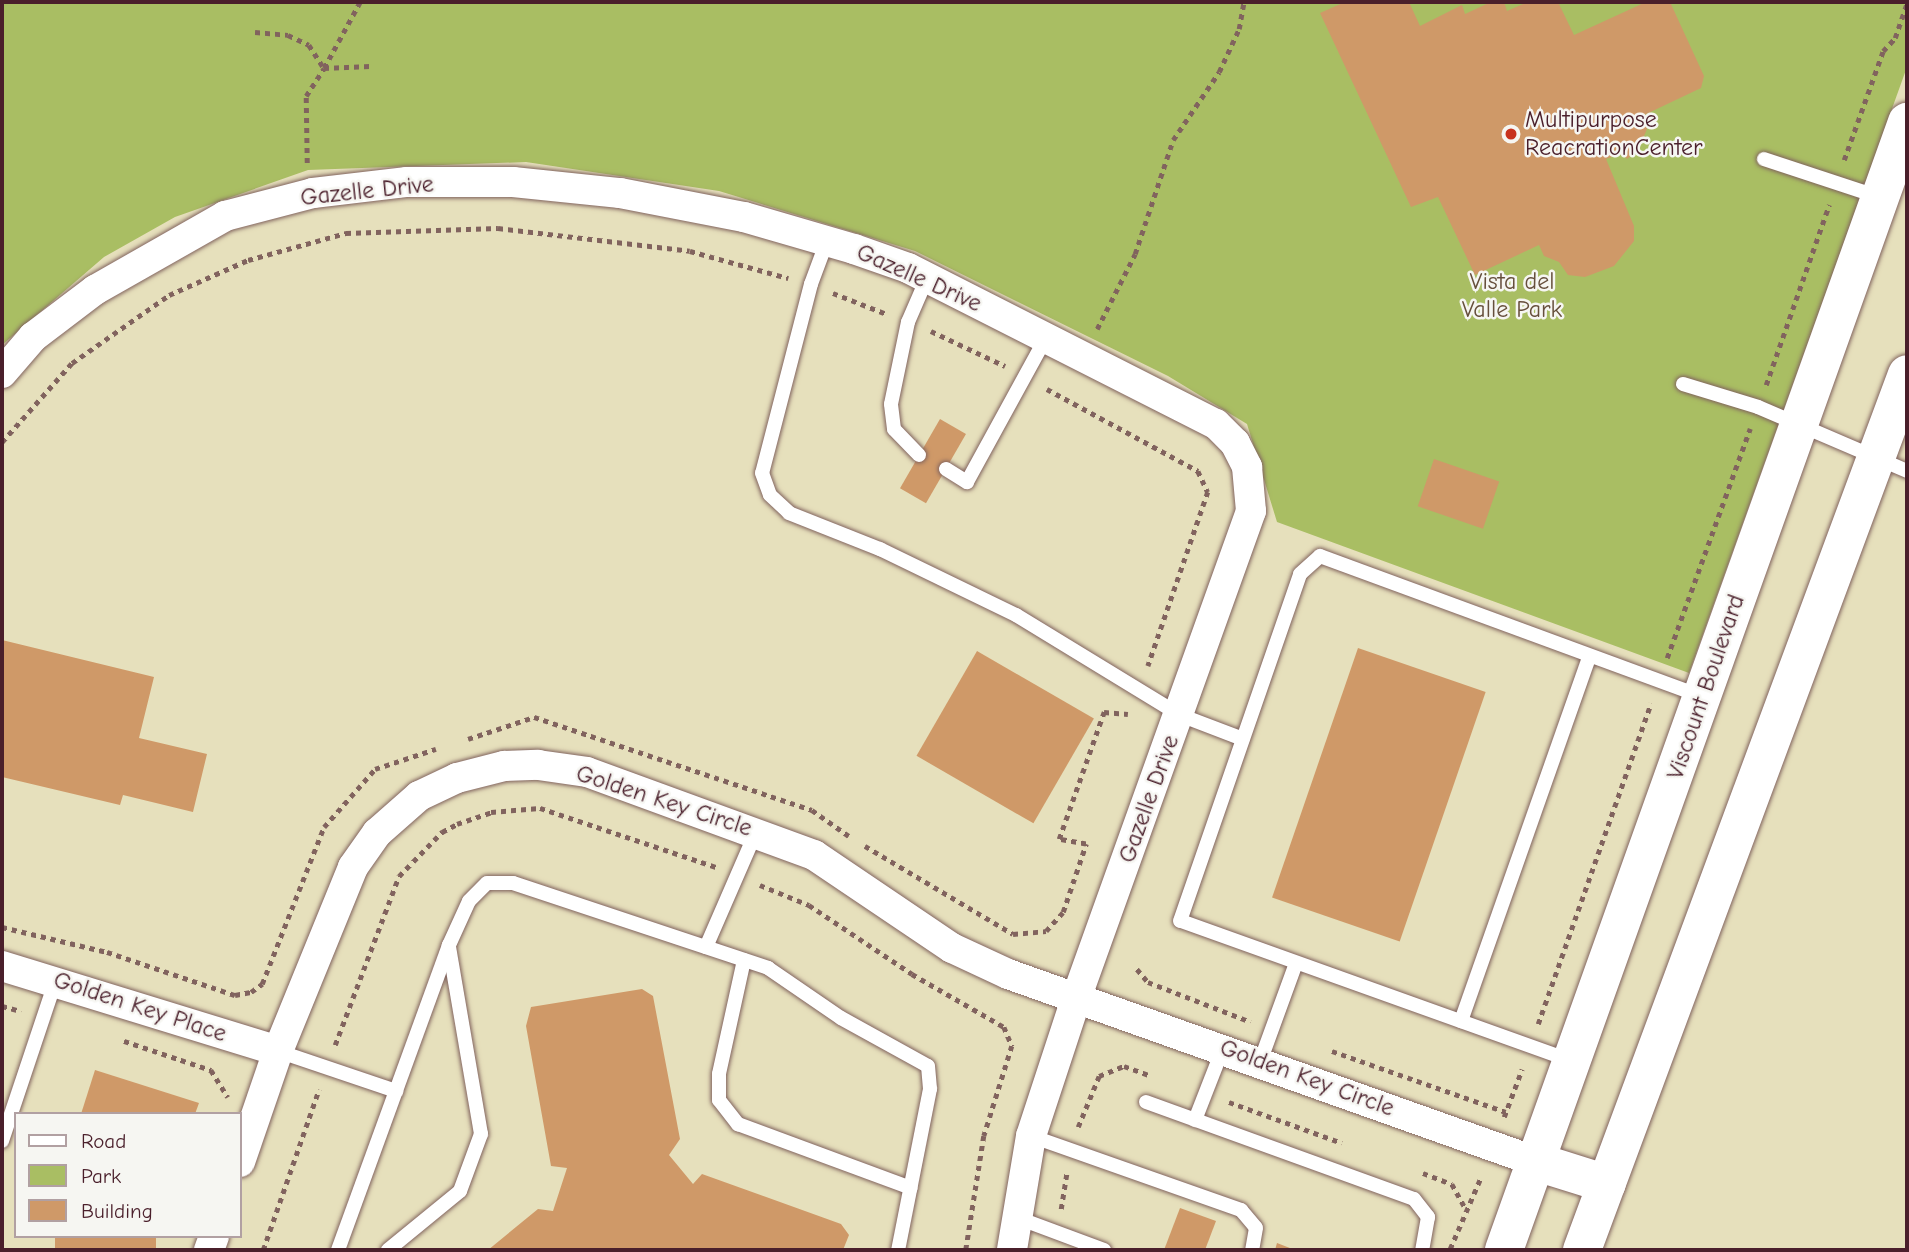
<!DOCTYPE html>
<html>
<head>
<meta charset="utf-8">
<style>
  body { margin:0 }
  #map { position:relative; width:1909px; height:1252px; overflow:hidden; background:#e6e0bc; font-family:"Comic Neue",sans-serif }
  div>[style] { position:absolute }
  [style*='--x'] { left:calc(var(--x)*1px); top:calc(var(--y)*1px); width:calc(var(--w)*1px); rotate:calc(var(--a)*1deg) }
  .green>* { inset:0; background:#a9be63 }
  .building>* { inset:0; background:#cf9968; transform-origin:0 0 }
  .path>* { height:4.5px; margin-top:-2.25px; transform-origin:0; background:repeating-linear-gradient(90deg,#81635e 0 5px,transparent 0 10px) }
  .roads { filter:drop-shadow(0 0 2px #81635e) drop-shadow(0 0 2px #81635e) }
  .service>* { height:14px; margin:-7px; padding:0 7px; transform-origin:7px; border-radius:7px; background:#fff }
  .minor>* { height:30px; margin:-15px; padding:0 15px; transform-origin:15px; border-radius:15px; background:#fff }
  .secondary>* { height:38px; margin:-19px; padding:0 19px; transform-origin:19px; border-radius:19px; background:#fff }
  .dots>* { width:19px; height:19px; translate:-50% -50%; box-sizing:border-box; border:4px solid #f6f6f2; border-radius:50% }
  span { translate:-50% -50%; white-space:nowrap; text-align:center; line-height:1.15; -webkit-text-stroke:5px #f6f6f2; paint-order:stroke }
  .poi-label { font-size:24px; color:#4a1f2b }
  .left { translate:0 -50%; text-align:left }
  .street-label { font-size:24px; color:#4a1f2b }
  .park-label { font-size:24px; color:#664f3c }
  .frame { position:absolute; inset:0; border:4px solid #4a1f2b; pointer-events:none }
  .legend { position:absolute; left:14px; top:1112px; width:228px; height:126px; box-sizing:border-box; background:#f6f6f2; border:2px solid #b1a0a2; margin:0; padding:9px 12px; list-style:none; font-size:21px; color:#4a1f2b }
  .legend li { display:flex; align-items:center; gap:14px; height:35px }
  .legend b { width:35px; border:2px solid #b1a0a2 }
</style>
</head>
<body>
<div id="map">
  <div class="green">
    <div style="clip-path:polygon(2px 2px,1907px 2px,1907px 67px,1689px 673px,1277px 522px,1247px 424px,1168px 376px,915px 251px,719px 191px,526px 162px,308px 170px,175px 217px,104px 257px,2px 345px)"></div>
  </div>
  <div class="building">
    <div style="clip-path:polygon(1345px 2px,1409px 2px,1420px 26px,1462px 5px,1465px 14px,1491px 2px,1504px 2px,1507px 11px,1528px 2px,1558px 2px,1574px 35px,1646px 2px,1670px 2px,1704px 76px,1701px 88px,1642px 116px,1647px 129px,1638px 150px,1627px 159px,1622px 153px,1606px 159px,1634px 226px,1634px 241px,1614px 266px,1585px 277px,1568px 275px,1559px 262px,1544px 256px,1539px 245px,1475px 275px,1438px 197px,1411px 207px,1320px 13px)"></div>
    <div style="left:940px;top:419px;width:30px;height:80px;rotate:30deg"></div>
    <div style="left:1434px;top:459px;width:69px;height:50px;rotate:19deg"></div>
    <div style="clip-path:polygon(2px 640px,154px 677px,139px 738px,207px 754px,193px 812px,123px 795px,120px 805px,2px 777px)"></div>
    <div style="left:1358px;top:648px;width:135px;height:264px;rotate:19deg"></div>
    <div style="left:977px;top:651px;width:135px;height:121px;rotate:30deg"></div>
    <div style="clip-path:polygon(642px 989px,653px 996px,680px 1139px,669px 1155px,693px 1184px,702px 1174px,841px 1224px,849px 1235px,843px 1250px,488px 1250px,538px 1209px,553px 1211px,567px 1168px,551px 1166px,526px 1026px,531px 1007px)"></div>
    <div style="clip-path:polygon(95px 1070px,199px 1103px,195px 1114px,81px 1114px)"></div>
    <div style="clip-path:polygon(1180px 1208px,1216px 1221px,1205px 1250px,1164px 1250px)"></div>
    <div style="left:55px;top:1236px;width:101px;height:16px"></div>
    <div style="clip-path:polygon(1277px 1243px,1295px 1250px,1275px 1250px)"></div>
  </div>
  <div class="path">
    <div style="--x:255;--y:32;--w:33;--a:5"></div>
    <div style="--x:288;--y:35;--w:23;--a:25"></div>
    <div style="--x:309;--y:45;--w:27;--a:57"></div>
    <div style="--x:324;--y:68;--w:75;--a:-61.4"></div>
    <div style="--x:1844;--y:160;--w:116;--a:-70.3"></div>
    <div style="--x:1883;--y:51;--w:18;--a:-47"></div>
    <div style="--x:1895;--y:38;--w:37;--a:-71"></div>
    <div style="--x:307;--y:163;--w:67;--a:-90.9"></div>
    <div style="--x:306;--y:96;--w:33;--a:-57"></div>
    <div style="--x:324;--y:68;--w:46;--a:-2.5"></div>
    <div style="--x:833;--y:293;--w:58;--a:21.3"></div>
    <div style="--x:1097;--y:329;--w:84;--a:-63.1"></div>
    <div style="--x:1135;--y:254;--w:120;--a:-71.6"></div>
    <div style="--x:1173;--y:140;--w:82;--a:-55.9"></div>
    <div style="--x:1219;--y:72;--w:47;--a:-65.1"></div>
    <div style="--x:1239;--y:29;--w:27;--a:-80"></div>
    <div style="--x:931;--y:331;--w:82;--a:25.3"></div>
    <div style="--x:1766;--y:385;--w:191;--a:-70.7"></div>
    <div style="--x:1047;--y:389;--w:172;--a:28.5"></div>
    <div style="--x:1198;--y:471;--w:23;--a:65"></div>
    <div style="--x:1208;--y:492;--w:184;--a:109"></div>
    <div style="--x:2;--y:442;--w:106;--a:-48.5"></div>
    <div style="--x:72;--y:363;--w:118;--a:-35"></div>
    <div style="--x:169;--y:295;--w:86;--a:-23.9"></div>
    <div style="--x:248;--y:260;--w:102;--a:-15.4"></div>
    <div style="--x:346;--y:233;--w:152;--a:-1.9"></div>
    <div style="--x:498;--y:228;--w:193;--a:6.8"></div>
    <div style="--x:690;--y:251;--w:102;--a:15.4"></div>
    <div style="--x:1667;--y:658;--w:244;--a:-70.1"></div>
    <div style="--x:468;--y:739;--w:70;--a:-18.4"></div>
    <div style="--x:534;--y:717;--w:293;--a:18.5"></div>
    <div style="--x:812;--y:810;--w:45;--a:35.1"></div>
    <div style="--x:865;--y:846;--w:172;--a:30.7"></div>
    <div style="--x:1013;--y:934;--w:33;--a:-5"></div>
    <div style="--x:1046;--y:931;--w:25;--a:-48"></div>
    <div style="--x:1063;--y:912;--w:72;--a:-71.3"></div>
    <div style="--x:1086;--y:844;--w:27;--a:-170"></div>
    <div style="--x:1059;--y:839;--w:135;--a:-70.5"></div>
    <div style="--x:1104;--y:712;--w:24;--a:5"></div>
    <div style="--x:760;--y:885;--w:53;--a:22.2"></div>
    <div style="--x:809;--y:905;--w:124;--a:33.8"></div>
    <div style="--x:912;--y:974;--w:106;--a:29.9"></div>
    <div style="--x:1004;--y:1027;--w:21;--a:67"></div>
    <div style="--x:1012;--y:1046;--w:94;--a:107.3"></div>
    <div style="--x:984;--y:1136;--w:115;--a:99"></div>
    <div style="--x:2;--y:927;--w:108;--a:13.4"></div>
    <div style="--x:107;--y:952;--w:135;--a:18.6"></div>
    <div style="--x:235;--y:995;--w:16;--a:-11"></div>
    <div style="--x:251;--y:992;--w:14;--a:-36"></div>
    <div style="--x:262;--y:984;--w:169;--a:-68.5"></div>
    <div style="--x:324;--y:827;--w:77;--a:-48.7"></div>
    <div style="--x:375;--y:769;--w:64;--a:-18.2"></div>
    <div style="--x:1137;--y:969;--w:17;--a:50"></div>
    <div style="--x:1148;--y:982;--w:110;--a:21.2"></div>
    <div style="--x:2;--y:1006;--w:20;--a:15"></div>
    <div style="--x:1538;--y:1024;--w:340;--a:-70.6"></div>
    <div style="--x:124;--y:1041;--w:92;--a:18.4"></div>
    <div style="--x:211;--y:1070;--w:32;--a:58"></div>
    <div style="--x:335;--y:1045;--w:181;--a:-69.3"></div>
    <div style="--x:399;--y:876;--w:62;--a:-45.7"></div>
    <div style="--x:442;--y:832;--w:17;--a:-28"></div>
    <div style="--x:457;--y:824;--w:36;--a:-19"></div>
    <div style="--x:491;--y:812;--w:49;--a:-4.7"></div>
    <div style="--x:540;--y:808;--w:186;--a:18.5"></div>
    <div style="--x:1332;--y:1051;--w:184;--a:19.3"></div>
    <div style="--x:1229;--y:1102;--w:120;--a:19.9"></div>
    <div style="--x:1504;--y:1117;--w:51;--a:-69.4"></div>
    <div style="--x:1078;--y:1127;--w:55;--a:-67.6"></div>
    <div style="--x:1099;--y:1076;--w:27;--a:-22"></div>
    <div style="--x:1124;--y:1066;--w:29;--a:20"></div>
    <div style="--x:1423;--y:1173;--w:31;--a:21"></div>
    <div style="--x:1452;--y:1184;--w:26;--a:61"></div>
    <div style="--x:1061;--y:1209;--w:36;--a:-81"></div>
    <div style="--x:1450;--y:1249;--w:78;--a:-66.7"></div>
    <div style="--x:263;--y:1250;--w:170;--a:-70.8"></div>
  </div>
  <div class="roads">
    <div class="service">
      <div style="--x:1764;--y:159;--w:121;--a:18.3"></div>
      <div style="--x:827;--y:241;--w:46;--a:110.4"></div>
      <div style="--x:811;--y:284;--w:195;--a:104.5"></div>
      <div style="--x:762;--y:473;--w:23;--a:70"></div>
      <div style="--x:770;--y:495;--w:26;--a:43"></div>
      <div style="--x:789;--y:513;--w:98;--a:21.6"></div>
      <div style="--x:880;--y:549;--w:151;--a:25.9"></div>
      <div style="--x:1016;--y:615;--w:192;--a:31.4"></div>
      <div style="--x:1180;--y:715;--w:67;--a:20.9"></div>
      <div style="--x:1683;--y:384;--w:78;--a:17"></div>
      <div style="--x:1758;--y:407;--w:162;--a:23.2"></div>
      <div style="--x:919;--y:455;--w:36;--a:-134"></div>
      <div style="--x:894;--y:429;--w:25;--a:-97"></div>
      <div style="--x:891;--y:404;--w:84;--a:-78.3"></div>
      <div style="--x:908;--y:322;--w:48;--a:-66.6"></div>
      <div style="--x:946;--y:469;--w:25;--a:32"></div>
      <div style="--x:967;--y:482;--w:164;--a:-61.3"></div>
      <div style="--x:706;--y:947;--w:125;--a:-66.5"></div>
      <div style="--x:744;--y:960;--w:117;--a:102.4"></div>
      <div style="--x:719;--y:1074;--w:26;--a:90"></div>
      <div style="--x:719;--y:1100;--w:31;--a:52"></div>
      <div style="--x:738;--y:1124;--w:184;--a:20.3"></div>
      <div style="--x:1461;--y:1021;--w:386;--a:-70.6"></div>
      <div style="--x:278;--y:1051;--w:125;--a:18.7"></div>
      <div style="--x:1572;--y:1061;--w:416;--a:-160.3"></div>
      <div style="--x:1180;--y:921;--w:367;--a:-70.9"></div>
      <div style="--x:1300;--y:574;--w:27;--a:-42"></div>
      <div style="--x:1320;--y:556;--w:405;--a:20.2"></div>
      <div style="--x:1260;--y:1062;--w:105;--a:-70"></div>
      <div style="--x:1146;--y:1102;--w:285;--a:19.9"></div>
      <div style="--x:1414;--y:1199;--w:23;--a:52"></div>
      <div style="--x:1428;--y:1217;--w:34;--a:100"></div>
      <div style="--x:1195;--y:1120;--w:77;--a:-68.7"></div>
      <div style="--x:1031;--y:1136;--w:223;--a:19.4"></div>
      <div style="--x:1241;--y:1210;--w:23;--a:50"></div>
      <div style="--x:1256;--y:1228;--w:22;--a:100"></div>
      <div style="--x:2;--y:1141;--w:170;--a:-71.5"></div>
      <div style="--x:1018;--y:1218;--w:92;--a:20.4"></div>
      <div style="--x:338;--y:1250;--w:325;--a:-70"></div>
      <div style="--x:449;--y:945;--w:48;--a:-65.6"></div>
      <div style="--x:469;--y:901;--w:25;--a:-45"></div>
      <div style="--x:487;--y:883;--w:26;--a:0"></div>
      <div style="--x:513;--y:883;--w:269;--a:18.4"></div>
      <div style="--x:768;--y:968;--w:88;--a:34.4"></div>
      <div style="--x:841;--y:1018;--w:99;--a:28.9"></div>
      <div style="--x:928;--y:1066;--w:23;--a:85"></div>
      <div style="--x:930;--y:1089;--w:164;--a:101.2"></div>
      <div style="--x:388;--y:1250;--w:93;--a:-39.3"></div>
      <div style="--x:460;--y:1191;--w:61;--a:-69.8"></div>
      <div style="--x:481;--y:1134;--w:191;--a:-99.7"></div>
    </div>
    <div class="minor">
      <div style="--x:2;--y:373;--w:48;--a:-49.3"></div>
      <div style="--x:33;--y:337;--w:78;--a:-37.2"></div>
      <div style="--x:95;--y:290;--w:150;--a:-29.6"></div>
      <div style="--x:225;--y:216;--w:91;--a:-14.6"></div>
      <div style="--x:313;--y:193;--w:95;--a:-6.7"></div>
      <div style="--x:407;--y:182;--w:106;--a:0"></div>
      <div style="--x:513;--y:182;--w:108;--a:5.9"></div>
      <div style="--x:620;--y:193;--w:126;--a:11"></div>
      <div style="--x:744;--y:217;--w:115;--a:16.2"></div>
      <div style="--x:854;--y:249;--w:57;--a:19.4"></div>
      <div style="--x:908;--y:268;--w:345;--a:26.9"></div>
      <div style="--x:1216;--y:424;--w:27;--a:45"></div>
      <div style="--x:1235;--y:443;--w:27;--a:63"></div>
      <div style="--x:1247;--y:467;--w:44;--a:84.8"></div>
      <div style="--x:1251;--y:511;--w:515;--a:109.74"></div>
      <div style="--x:1077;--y:996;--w:147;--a:108.2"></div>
      <div style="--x:1031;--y:1136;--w:116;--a:99.5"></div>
      <div style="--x:2;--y:966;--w:289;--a:17.1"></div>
      <div style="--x:240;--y:1162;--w:117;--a:-71.1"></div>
      <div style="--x:278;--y:1051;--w:199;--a:-67.8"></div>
      <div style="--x:353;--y:867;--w:42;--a:-54.8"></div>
      <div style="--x:377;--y:833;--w:56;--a:-41.4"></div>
      <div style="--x:419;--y:796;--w:42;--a:-25.3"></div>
      <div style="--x:457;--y:778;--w:49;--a:-14.3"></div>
      <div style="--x:504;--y:766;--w:34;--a:-2"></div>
      <div style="--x:538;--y:765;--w:49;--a:8.1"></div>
      <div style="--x:587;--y:772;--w:242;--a:20.1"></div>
      <div style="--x:814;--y:855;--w:166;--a:34"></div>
      <div style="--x:952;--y:948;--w:62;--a:24.9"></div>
      <div style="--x:1008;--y:974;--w:561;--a:19.56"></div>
      <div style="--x:209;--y:1250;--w:15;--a:-70"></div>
    </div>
    <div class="secondary">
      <div style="--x:1537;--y:1162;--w:73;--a:17.4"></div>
      <div style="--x:1504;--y:1250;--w:1198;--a:-70.34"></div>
      <div style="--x:1582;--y:1250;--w:934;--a:-69.64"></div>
    </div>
  </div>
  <div class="dots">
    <div style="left:1511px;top:134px;background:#c8321e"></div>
  </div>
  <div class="poi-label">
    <span class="left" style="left:1525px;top:134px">Multipurpose<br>ReacrationCenter</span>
  </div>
  <div class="street-label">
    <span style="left:367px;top:191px;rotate:-6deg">Gazelle Drive</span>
    <span style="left:919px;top:278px;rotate:24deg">Gazelle Drive</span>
    <span style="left:1706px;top:687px;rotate:-71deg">Viscount Boulevard</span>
    <span style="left:1149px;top:799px;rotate:-70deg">Gazelle Drive</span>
    <span style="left:664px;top:801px;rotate:18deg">Golden Key Circle</span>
    <span style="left:140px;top:1007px;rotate:18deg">Golden Key Place</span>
    <span style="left:1307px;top:1078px;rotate:20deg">Golden Key Circle</span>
  </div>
  <div class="park-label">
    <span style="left:1512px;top:296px">Vista del<br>Valle Park</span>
  </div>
  <div class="frame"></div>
  <ul class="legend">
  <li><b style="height:9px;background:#fff"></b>Road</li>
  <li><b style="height:19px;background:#a9be63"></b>Park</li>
  <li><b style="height:19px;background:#cf9968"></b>Building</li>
  </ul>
</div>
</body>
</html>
